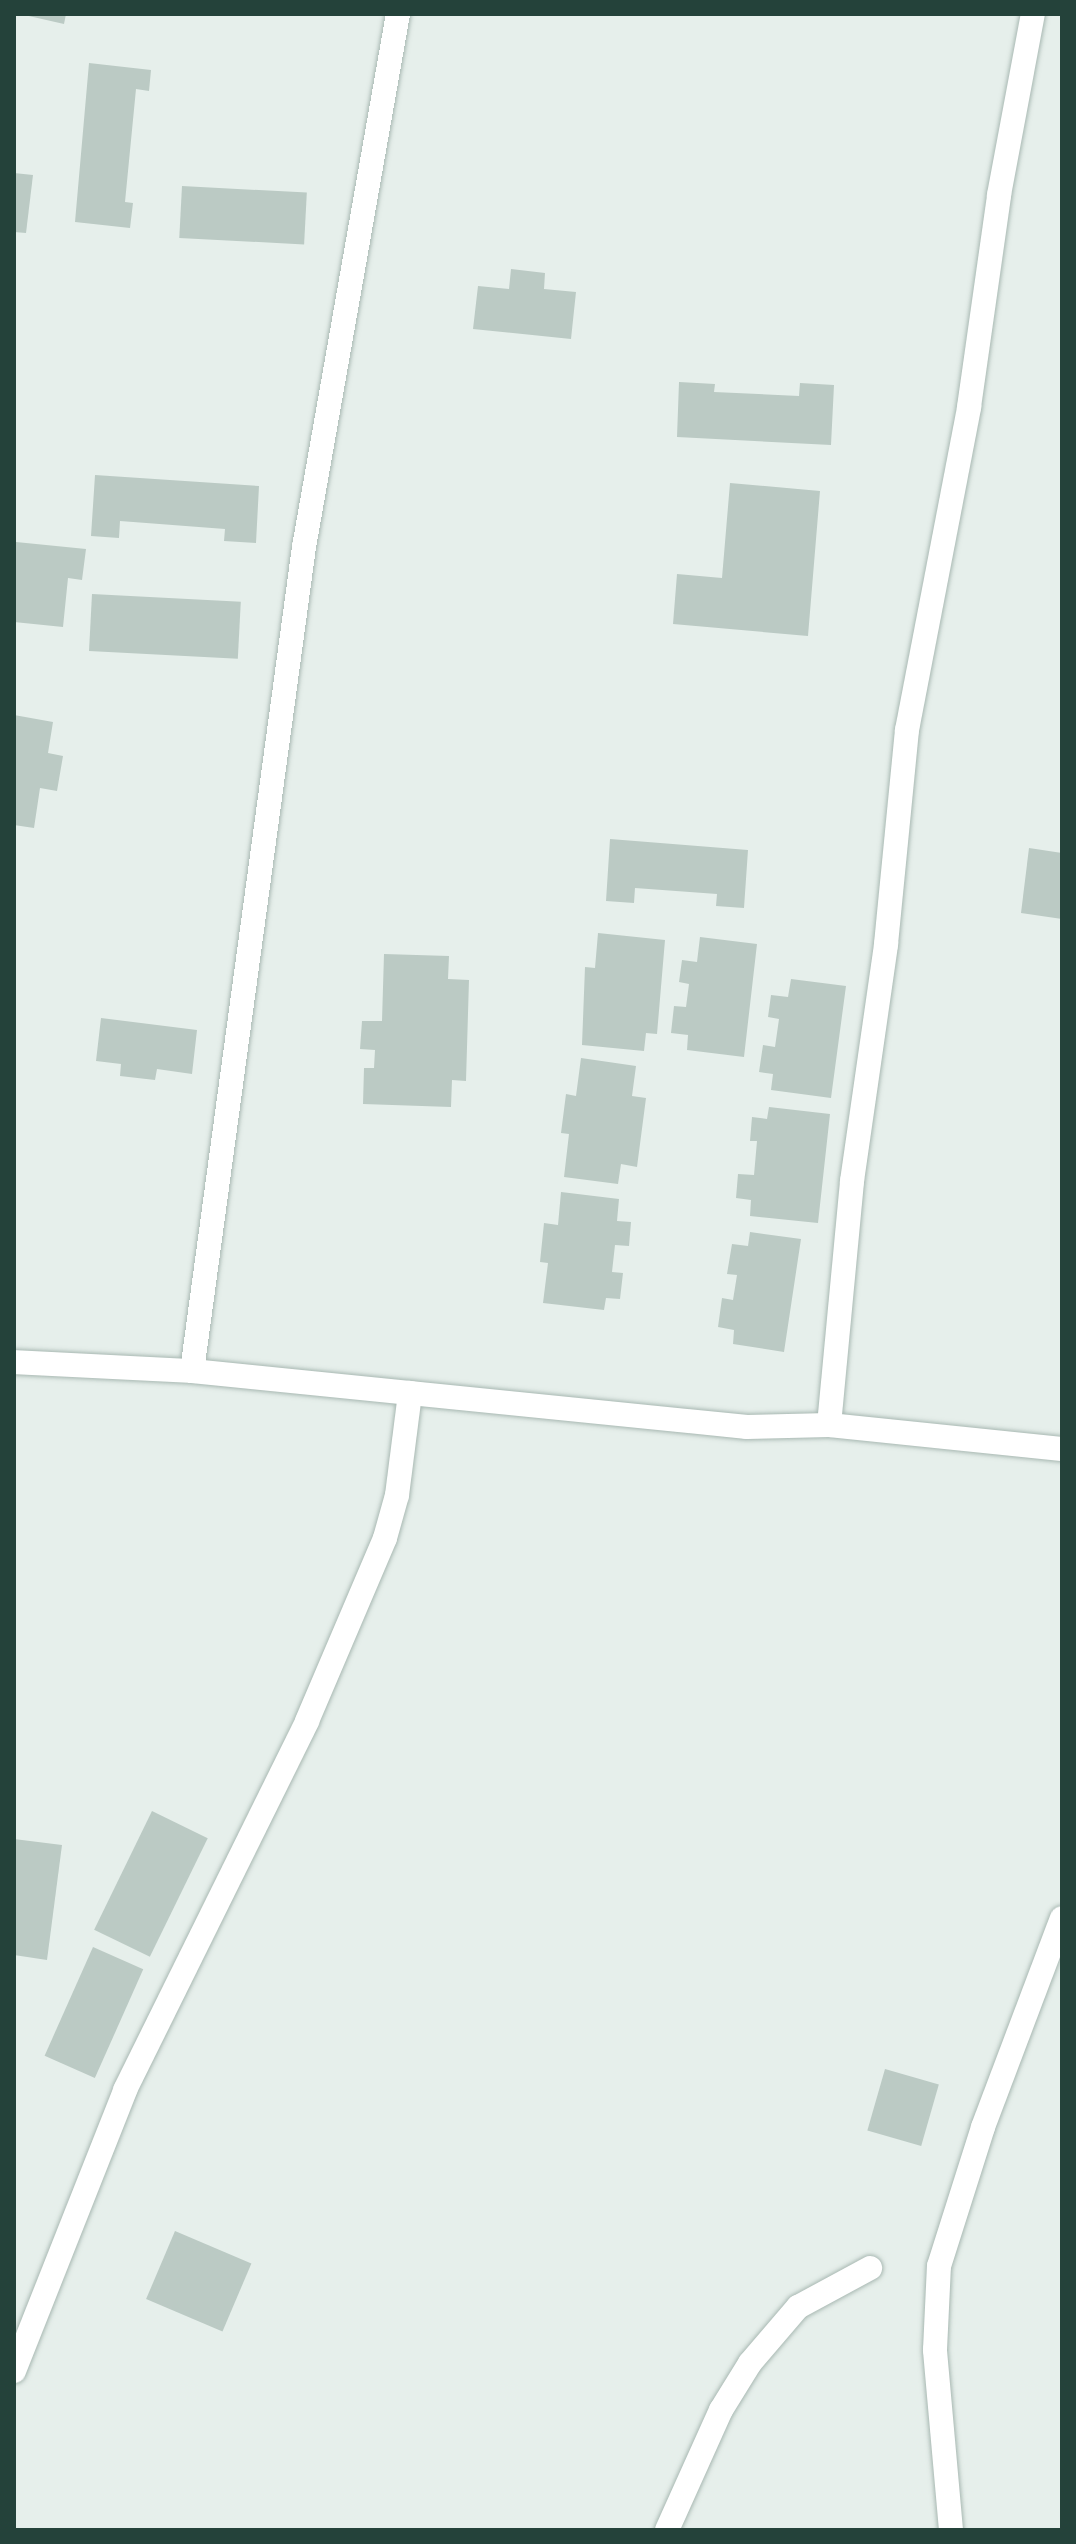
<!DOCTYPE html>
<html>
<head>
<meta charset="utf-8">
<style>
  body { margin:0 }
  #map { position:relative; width:1076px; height:2544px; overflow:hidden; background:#e6efeb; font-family:"Varela Round",sans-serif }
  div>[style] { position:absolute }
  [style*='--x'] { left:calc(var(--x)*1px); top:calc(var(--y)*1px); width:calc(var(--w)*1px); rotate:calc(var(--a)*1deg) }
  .building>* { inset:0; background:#bbcac4; transform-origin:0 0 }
  .roads { filter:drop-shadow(0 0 2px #a8b8b2) drop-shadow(0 0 2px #a8b8b2) }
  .minor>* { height:24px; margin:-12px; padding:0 12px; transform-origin:12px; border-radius:12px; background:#fff }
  span { translate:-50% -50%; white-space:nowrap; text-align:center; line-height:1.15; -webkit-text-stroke:6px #f7fbf9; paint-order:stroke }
  .frame { position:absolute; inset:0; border:16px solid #24423a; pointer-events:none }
</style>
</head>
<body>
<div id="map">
  <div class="building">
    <div style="clip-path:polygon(20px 14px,66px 14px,64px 24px)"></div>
    <div style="clip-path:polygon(89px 63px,151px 70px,149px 91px,136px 89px,125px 202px,133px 203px,130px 228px,75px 222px)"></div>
    <div style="clip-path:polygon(14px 173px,33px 175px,26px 233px,14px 232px)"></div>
    <div style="left:182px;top:186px;width:125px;height:52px;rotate:3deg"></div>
    <div style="clip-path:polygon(511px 269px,545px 273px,544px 289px,576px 292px,571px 339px,473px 329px,478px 286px,509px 289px)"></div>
    <div style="clip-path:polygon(679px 382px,715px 384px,714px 392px,799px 396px,800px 383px,834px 385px,831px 445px,677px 437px)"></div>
    <div style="clip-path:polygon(95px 475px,259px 486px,256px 543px,224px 541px,225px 529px,120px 521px,119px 538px,91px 536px)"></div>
    <div style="clip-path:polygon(730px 483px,820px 491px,808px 636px,673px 624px,677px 574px,722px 578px)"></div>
    <div style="clip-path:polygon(16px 542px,86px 549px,82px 580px,68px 578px,63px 627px,14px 622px)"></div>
    <div style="left:92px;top:594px;width:149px;height:57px;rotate:3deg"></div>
    <div style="clip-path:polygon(14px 715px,53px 722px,48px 753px,63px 756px,57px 791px,40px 788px,34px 828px,14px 825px)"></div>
    <div style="clip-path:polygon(610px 839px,748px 850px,744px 908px,716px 906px,717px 894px,635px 888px,634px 903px,606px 901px)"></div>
    <div style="clip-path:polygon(1029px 848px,1062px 853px,1062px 919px,1021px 913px)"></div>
    <div style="clip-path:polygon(598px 933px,665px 940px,657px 1034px,646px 1033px,644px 1051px,582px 1045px,585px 967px,595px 968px)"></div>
    <div style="clip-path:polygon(700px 937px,757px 944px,744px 1057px,687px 1050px,688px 1035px,671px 1033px,674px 1006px,686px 1007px,689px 984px,679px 982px,682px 960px,697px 962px)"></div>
    <div style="clip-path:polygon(384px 954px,449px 956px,448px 979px,469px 980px,466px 1081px,452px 1080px,451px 1107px,363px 1104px,364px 1068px,374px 1068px,375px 1050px,360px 1049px,362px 1021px,382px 1021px)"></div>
    <div style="clip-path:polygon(791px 979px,846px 986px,831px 1098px,771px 1090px,773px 1074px,759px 1072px,763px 1045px,775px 1047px,779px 1019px,768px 1017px,771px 995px,788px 997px)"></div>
    <div style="clip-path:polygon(101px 1018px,197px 1030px,192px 1074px,157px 1069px,155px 1080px,120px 1076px,121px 1064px,96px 1061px)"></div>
    <div style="clip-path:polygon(581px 1058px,636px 1066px,632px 1096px,646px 1098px,637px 1167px,621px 1164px,618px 1184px,564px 1177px,569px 1134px,561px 1133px,566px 1094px,576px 1096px)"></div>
    <div style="clip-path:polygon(769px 1107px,830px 1114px,818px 1223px,750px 1216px,751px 1200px,736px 1198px,738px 1174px,754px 1175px,757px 1141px,750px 1141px,752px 1117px,767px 1119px)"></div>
    <div style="clip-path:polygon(561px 1192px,619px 1199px,617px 1221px,631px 1222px,629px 1246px,615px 1245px,612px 1272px,623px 1273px,620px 1299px,606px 1298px,604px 1310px,543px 1303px,548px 1263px,540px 1262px,544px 1223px,558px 1225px)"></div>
    <div style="clip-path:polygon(750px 1232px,801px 1239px,784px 1352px,733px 1344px,734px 1330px,718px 1327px,722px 1298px,733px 1300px,737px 1275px,727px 1274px,732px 1244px,748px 1246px)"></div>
    <div style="left:152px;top:1811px;width:62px;height:132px;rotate:26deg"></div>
    <div style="clip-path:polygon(14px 1839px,62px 1845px,47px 1960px,14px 1955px)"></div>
    <div style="left:93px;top:1947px;width:55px;height:119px;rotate:24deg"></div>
    <div style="left:885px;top:2069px;width:56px;height:64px;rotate:16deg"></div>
    <div style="left:175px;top:2231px;width:83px;height:74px;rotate:23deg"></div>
  </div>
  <div class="roads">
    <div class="minor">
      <div style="--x:14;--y:1362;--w:178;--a:2.9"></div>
      <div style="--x:192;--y:1371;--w:558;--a:5.76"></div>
      <div style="--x:747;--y:1427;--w:82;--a:-1.4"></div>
      <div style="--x:829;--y:1425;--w:234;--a:5.9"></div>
      <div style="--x:192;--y:1371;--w:832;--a:-82.26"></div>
      <div style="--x:304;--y:547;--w:541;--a:-80"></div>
      <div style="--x:829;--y:1425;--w:245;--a:-84.6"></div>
      <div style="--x:852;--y:1181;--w:239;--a:-81.8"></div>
      <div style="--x:886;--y:944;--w:215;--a:-84.4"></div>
      <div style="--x:907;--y:730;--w:329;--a:-79.1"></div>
      <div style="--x:969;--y:407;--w:214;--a:-81.9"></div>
      <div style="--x:999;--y:195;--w:184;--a:-79.4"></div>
      <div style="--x:14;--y:2371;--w:302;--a:-68.4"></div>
      <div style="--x:125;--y:2090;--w:411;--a:-63.7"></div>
      <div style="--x:307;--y:1721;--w:199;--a:-66.9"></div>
      <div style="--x:385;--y:1538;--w:45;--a:-74.4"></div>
      <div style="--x:397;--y:1495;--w:103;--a:-82.7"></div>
      <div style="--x:667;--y:2530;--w:132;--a:-65.8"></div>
      <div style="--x:721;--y:2410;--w:55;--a:-58.3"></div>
      <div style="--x:750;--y:2363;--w:74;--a:-49.4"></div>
      <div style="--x:798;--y:2307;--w:82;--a:-28.4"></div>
      <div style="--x:951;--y:2530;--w:181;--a:-95.1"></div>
      <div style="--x:935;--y:2350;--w:84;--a:-87.3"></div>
      <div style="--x:939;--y:2266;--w:146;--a:-72.4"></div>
      <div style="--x:983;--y:2127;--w:223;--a:-69.3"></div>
    </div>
  </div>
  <div class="frame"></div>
</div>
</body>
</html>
